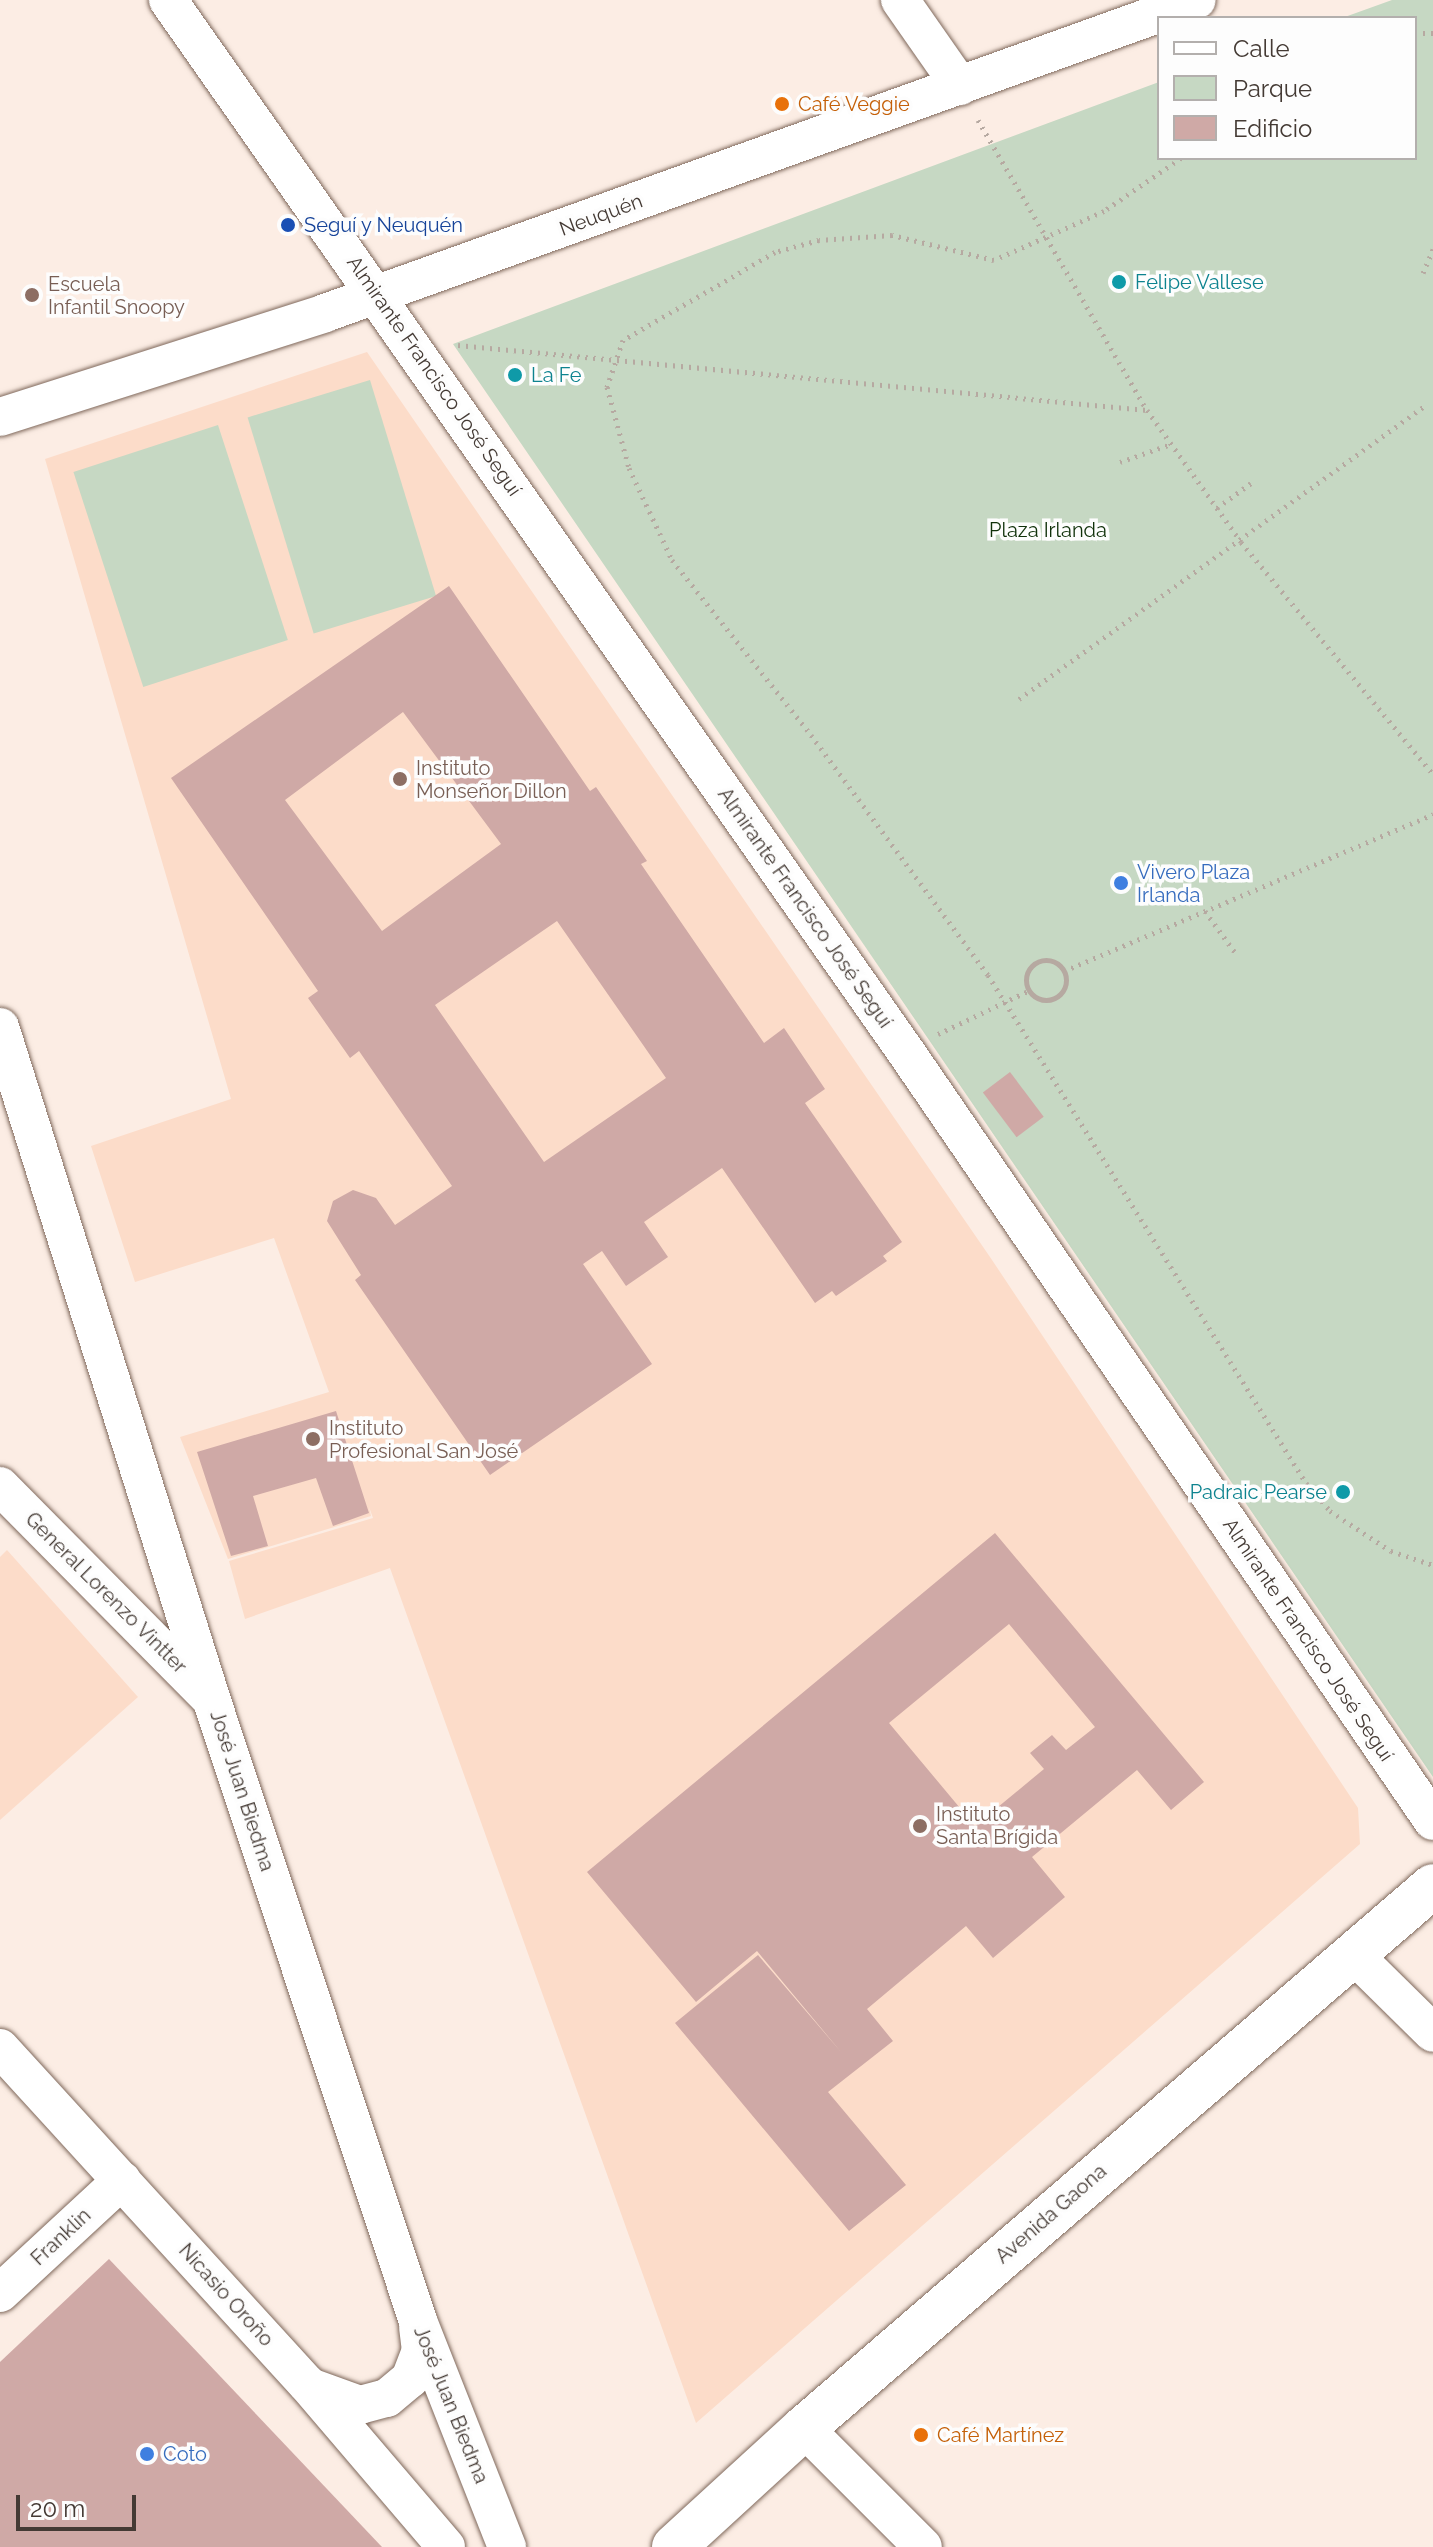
<!DOCTYPE html>
<html>
<head>
<meta charset="utf-8">
<style>
  body { margin:0 }
  #map { position:relative; width:1433px; height:2547px; overflow:hidden; background:#fcede4; font-family:Raleway,sans-serif }
  div>[style] { position:absolute }
  [style*='--x'] { left:calc(var(--x)*1px); top:calc(var(--y)*1px); width:calc(var(--w)*1px); rotate:calc(var(--a)*1deg) }
  .built>* { inset:0; background:#fcdcc9 }
  .green>* { inset:0; background:#c6d8c3; transform-origin:0 0 }
  .building>* { inset:0; background:#cfa9a6; transform-origin:0 0 }
  .path>* { height:5px; margin-top:-2.5px; transform-origin:0; background:repeating-linear-gradient(90deg,#b6a9a1 0 2px,transparent 0 8px) }
  .path>.ring { margin:-2.5px; padding:0; box-sizing:content-box; background:none; border:5px solid #b6a9a1; border-radius:50% }
  .roads { filter:drop-shadow(0 0 2px #7f685b) drop-shadow(0 0 2px #7f685b) }
  .street>* { height:38px; margin:-19px; padding:0 19px; transform-origin:19px; border-radius:19px; background:#fff }
  .secondary>* { height:44px; margin:-22px; padding:0 22px; transform-origin:22px; border-radius:22px; background:#fff }
  .dots>* { width:22px; height:22px; translate:-50% -50%; box-sizing:border-box; border:4px solid #fdfdfd; border-radius:50% }
  span { translate:-50% -50%; white-space:nowrap; text-align:center; line-height:1.15; -webkit-text-stroke:7px #fdfdfd; paint-order:stroke }
  .food-label { font-size:20px; color:#c56008 }
  .left { translate:0 -50%; text-align:left }
  .street-label { font-size:20px; color:#443a34 }
  .transit-label { font-size:20px; color:#164399 }
  .culture-label { font-size:20px; color:#0d838f }
  .right { translate:-100% -50%; text-align:right }
  .education-label { font-size:20px; color:#785e54 }
  .park-label { font-size:20px; color:#10310a }
  .shop-label { font-size:20px; color:#366cbe }
  .legend { position:absolute; left:1157px; top:16px; width:260px; height:144px; box-sizing:border-box; background:#fdfdfd; border:2px solid #b3afad; margin:0; padding:10px 14px; list-style:none; font-size:24px; color:#443a34 }
  .legend li { display:flex; align-items:center; gap:16px; height:40px }
  .legend b { width:40px; border:2px solid #b3afad }
  .scale { position:absolute; left:16px; top:2495px; width:120px; height:36px; box-sizing:border-box; border:4px solid #443a34; border-top:0; padding-left:10px; font-size:24px; line-height:28px; white-space:nowrap; color:#443a34; -webkit-text-stroke:6px #fdfdfd; paint-order:stroke }
</style>
</head>
<body>
<div id="map">
  <div class="built">
    <div style="clip-path:polygon(367px 352px,990px 1257px,1358px 1808px,1360px 1844px,696px 2423px,390px 1568px,245px 1619px,229px 1561px,373px 1518px,369px 1507px,371px 1516px,228px 1559px,180px 1437px,329px 1392px,274px 1238px,135px 1282px,91px 1146px,231px 1099px,45px 459px)"></div>
    <div style="clip-path:polygon(7px 1550px,138px 1697px,0 1820px,0 1557px)"></div>
  </div>
  <div class="green">
    <div style="clip-path:polygon(1392px 0,1433px 0,1433px 1777px,453px 344px,1159px 82px,1159px 158px,1415px 158px,1415px 18px,1342px 18px)"></div>
    <div style="left:370px;top:380px;width:226px;height:128px;rotate:73deg"></div>
    <div style="left:218px;top:425px;width:226px;height:152px;rotate:72deg"></div>
  </div>
  <div class="building">
    <div style="clip-path:polygon(evenodd,449px 586px,590px 791px,596px 787px,647px 861px,641px 864px,764px 1043px,784px 1028px,825px 1089px,805px 1103px,902px 1242px,883px 1256px,887px 1261px,836px 1296px,832px 1291px,815px 1303px,722px 1168px,644px 1222px,668px 1257px,626px 1286px,602px 1251px,583px 1264px,652px 1364px,490px 1475px,355px 1280px,361px 1275px,327px 1221px,333px 1201px,353px 1190px,376px 1198px,395px 1225px,452px 1186px,359px 1051px,350px 1058px,308px 998px,318px 991px,171px 778px,449px 586px,403px 712px,501px 844px,382px 931px,285px 800px,403px 712px,449px 586px,557px 921px,666px 1078px,544px 1162px,435px 1005px,557px 921px)"></div>
    <div style="left:1010px;top:1072px;width:56px;height:34px;rotate:53deg"></div>
    <div style="clip-path:polygon(336px 1411px,369px 1513px,333px 1526px,316px 1478px,253px 1496px,268px 1546px,231px 1556px,197px 1452px)"></div>
    <div style="clip-path:polygon(evenodd,995px 1533px,1204px 1782px,1171px 1810px,1137px 1770px,1032px 1857px,1065px 1897px,993px 1958px,966px 1926px,867px 2009px,893px 2041px,828px 2092px,906px 2185px,849px 2231px,675px 2023px,758px 1955px,841px 2052px,757px 1951px,696px 2002px,587px 1872px,995px 1533px,1009px 1624px,1095px 1727px,1066px 1750px,1052px 1735px,1030px 1753px,1044px 1769px,975px 1826px,889px 1723px,1009px 1624px)"></div>
    <div style="clip-path:polygon(109px 2259px,382px 2547px,0 2547px,0 2362px)"></div>
  </div>
  <div class="path">
    <div style="--x:1415;--y:33;--w:18;--a:0"></div>
    <div style="--x:978;--y:120;--w:336;--a:59.8"></div>
    <div style="--x:1147;--y:410;--w:162;--a:54.5"></div>
    <div style="--x:1241;--y:542;--w:301;--a:50.4"></div>
    <div style="--x:1181;--y:158;--w:93;--a:145.5"></div>
    <div style="--x:1104;--y:211;--w:120;--a:156"></div>
    <div style="--x:994;--y:260;--w:105;--a:-166.2"></div>
    <div style="--x:892;--y:235;--w:73;--a:176.1"></div>
    <div style="--x:819;--y:240;--w:46;--a:164.7"></div>
    <div style="--x:775;--y:252;--w:176;--a:149.9"></div>
    <div style="--x:623;--y:340;--w:50;--a:108.8"></div>
    <div style="--x:607;--y:387;--w:84;--a:74.8"></div>
    <div style="--x:629;--y:468;--w:102;--a:64.9"></div>
    <div style="--x:672;--y:560;--w:223;--a:51.5"></div>
    <div style="--x:811;--y:735;--w:298;--a:53.6"></div>
    <div style="--x:988;--y:975;--w:599;--a:57.95"></div>
    <div style="--x:1306;--y:1483;--w:37;--a:49"></div>
    <div style="--x:1330;--y:1511;--w:73;--a:33.3"></div>
    <div style="--x:1391;--y:1551;--w:44;--a:18.4"></div>
    <div style="--x:1423;--y:273;--w:26;--a:-67"></div>
    <div style="--x:458;--y:345;--w:692;--a:5.39"></div>
    <div style="--x:1120;--y:462;--w:54;--a:-19.4"></div>
    <div style="--x:1217;--y:508;--w:42;--a:-36.3"></div>
    <div style="--x:1019;--y:699;--w:502;--a:-35.84"></div>
    <div style="--x:1205;--y:911;--w:54;--a:54"></div>
    <div class="ring" style="left:1026px;top:960px;width:35px;height:35px"></div>
    <div style="--x:1064;--y:971;--w:401;--a:-23"></div>
    <div style="--x:938;--y:1034;--w:100;--a:-25.5"></div>
  </div>
  <div class="roads">
    <div class="street">
      <div style="--x:168;--y:0;--w:1285;--a:54.95"></div>
      <div style="--x:906;--y:1052;--w:932;--a:55.58"></div>
      <div style="--x:900;--y:0;--w:105;--a:55.1"></div>
      <div style="--x:0;--y:417;--w:341;--a:-17.7"></div>
      <div style="--x:325;--y:313;--w:926;--a:-19.75"></div>
      <div style="--x:0;--y:1027;--w:707;--a:72.54"></div>
      <div style="--x:212;--y:1701;--w:653;--a:71.62"></div>
      <div style="--x:418;--y:2321;--w:243;--a:68.5"></div>
      <div style="--x:0;--y:1486;--w:296;--a:45.3"></div>
      <div style="--x:1353;--y:1954;--w:112;--a:44.6"></div>
      <div style="--x:0;--y:2048;--w:455;--a:47.6"></div>
      <div style="--x:307;--y:2384;--w:214;--a:49.5"></div>
      <div style="--x:0;--y:2293;--w:166;--a:-42.8"></div>
      <div style="--x:313;--y:2388;--w:50;--a:19.9"></div>
      <div style="--x:360;--y:2405;--w:28;--a:-15"></div>
      <div style="--x:387;--y:2398;--w:30;--a:-40"></div>
      <div style="--x:410;--y:2379;--w:30;--a:-69"></div>
      <div style="--x:421;--y:2351;--w:23;--a:-97"></div>
      <div style="--x:804;--y:2428;--w:168;--a:45"></div>
    </div>
    <div class="secondary">
      <div style="--x:674;--y:2547;--w:176;--a:-42.5"></div>
      <div style="--x:804;--y:2428;--w:830;--a:-40.75"></div>
    </div>
  </div>
  <div class="dots">
    <div style="left:782px;top:104px;background:#e8710a"></div>
    <div style="left:288px;top:225px;background:#1a4fb4"></div>
    <div style="left:1119px;top:282px;background:#0f9aa8"></div>
    <div style="left:32px;top:295px;background:#8d6e63"></div>
    <div style="left:515px;top:375px;background:#0f9aa8"></div>
    <div style="left:400px;top:779px;background:#8d6e63"></div>
    <div style="left:1121px;top:883px;background:#3f7fe0"></div>
    <div style="left:313px;top:1439px;background:#8d6e63"></div>
    <div style="left:1343px;top:1492px;background:#0f9aa8"></div>
    <div style="left:920px;top:1826px;background:#8d6e63"></div>
    <div style="left:921px;top:2435px;background:#e8710a"></div>
    <div style="left:147px;top:2454px;background:#3f7fe0"></div>
  </div>
  <div class="food-label">
    <span class="left" style="left:798px;top:104px">Café Veggie</span>
    <span class="left" style="left:937px;top:2435px">Café Martínez</span>
  </div>
  <div class="street-label">
    <span style="left:601px;top:215px;rotate:-20deg">Neuquén</span>
    <span style="left:434px;top:376px;rotate:55deg">Almirante Francisco José Seguí</span>
    <span style="left:805px;top:908px;rotate:55deg">Almirante Francisco José Seguí</span>
    <span style="left:106px;top:1593px;rotate:45deg">General Lorenzo Vintter</span>
    <span style="left:1308px;top:1640px;rotate:56deg">Almirante Francisco José Seguí</span>
    <span style="left:242px;top:1791px;rotate:72deg">José Juan Biedma</span>
    <span style="left:1051px;top:2214px;rotate:-41deg">Avenida Gaona</span>
    <span style="left:61px;top:2237px;rotate:-43deg">Franklin</span>
    <span style="left:226px;top:2295px;rotate:48deg">Nicasio Oroño</span>
    <span style="left:451px;top:2405px;rotate:68deg">José Juan Biedma</span>
  </div>
  <div class="transit-label">
    <span class="left" style="left:304px;top:225px">Seguí y Neuquén</span>
  </div>
  <div class="culture-label">
    <span class="left" style="left:1135px;top:282px">Felipe Vallese</span>
    <span class="left" style="left:531px;top:375px">La Fe</span>
    <span class="right" style="left:1327px;top:1492px">Padraic Pearse</span>
  </div>
  <div class="education-label">
    <span class="left" style="left:48px;top:296px">Escuela<br>Infantil Snoopy</span>
    <span class="left" style="left:416px;top:780px">Instituto<br>Monseñor Dillon</span>
    <span class="left" style="left:329px;top:1440px">Instituto<br>Profesional San José</span>
    <span class="left" style="left:936px;top:1826px">Instituto<br>Santa Brígida</span>
  </div>
  <div class="park-label">
    <span style="left:1048px;top:530px">Plaza Irlanda</span>
  </div>
  <div class="shop-label">
    <span class="left" style="left:1137px;top:884px">Vivero Plaza<br>Irlanda</span>
    <span class="left" style="left:163px;top:2454px">Coto</span>
  </div>
  <ul class="legend">
  <li><b style="height:10px;background:#fff"></b>Calle</li>
  <li><b style="height:22px;background:#c6d8c3"></b>Parque</li>
  <li><b style="height:22px;background:#cfa9a6"></b>Edificio</li>
  </ul>
  <div class="scale">20 m</div>
</div>
</body>
</html>
